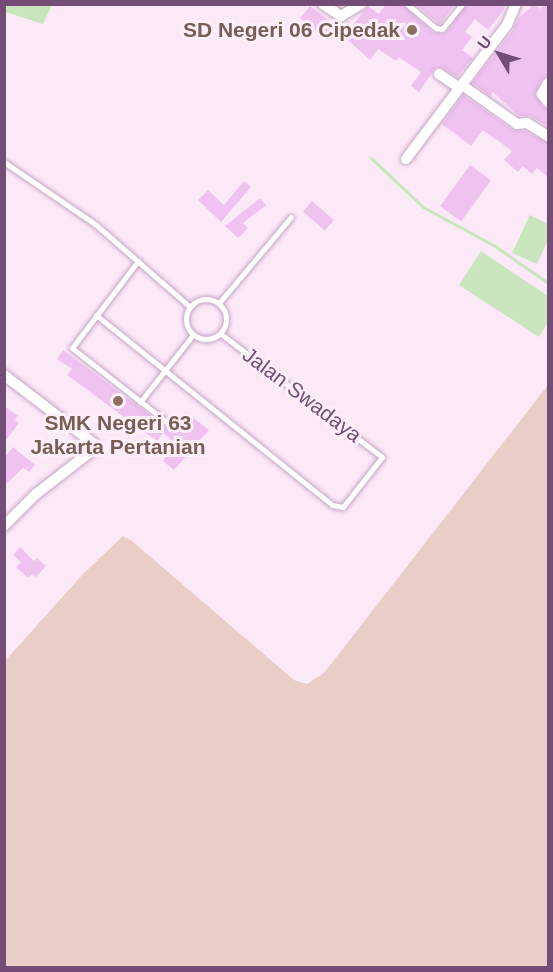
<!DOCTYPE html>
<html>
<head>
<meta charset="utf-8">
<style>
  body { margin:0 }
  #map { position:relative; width:553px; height:972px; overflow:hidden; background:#fce9f8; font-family:Arial,sans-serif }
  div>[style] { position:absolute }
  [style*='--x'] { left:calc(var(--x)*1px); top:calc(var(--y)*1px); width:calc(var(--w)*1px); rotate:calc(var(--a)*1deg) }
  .green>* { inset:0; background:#e9cec7 }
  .water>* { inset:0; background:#c8e5be }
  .stream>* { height:3px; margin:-1.5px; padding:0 1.5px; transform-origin:1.5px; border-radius:1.5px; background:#c8e5be }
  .building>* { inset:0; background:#f0c2f0; transform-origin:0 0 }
  .roads { filter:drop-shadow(0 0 2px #c6a7c5) drop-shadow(0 0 2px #c6a7c5) }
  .service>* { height:5px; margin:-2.5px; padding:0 2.5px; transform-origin:2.5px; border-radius:2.5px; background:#fff }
  .service>.ring { margin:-2.5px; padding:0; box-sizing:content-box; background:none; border:5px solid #fff; border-radius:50% }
  .minor>* { height:10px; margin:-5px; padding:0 5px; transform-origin:5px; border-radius:5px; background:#fff }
  .dots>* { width:16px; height:16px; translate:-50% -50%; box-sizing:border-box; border:3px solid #feeffb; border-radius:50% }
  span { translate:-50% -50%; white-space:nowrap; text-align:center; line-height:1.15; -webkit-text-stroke:6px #feeffb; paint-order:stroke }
  .education-label { font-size:21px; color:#785e54; font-weight:700 }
  .right { translate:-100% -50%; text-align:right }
  .street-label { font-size:21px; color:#744d76 }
  .frame { position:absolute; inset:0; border:6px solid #744d76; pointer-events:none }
  .north { position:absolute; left:469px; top:24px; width:60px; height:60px; -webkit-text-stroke:4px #feeffb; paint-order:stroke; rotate:308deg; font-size:16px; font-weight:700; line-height:24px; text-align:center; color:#744d76 }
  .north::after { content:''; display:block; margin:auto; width:21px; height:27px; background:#744d76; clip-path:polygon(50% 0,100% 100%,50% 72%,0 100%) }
</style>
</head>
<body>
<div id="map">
  <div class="green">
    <div style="clip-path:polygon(548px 385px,548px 967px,5px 967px,5px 661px,83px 574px,123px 536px,132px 541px,294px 680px,307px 684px,324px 673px)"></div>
  </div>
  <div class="water">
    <div style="clip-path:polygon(5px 4px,52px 4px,52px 5px,43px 24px,5px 12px)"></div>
    <div style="clip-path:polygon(530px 215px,548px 224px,548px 240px,537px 264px,512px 253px)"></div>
    <div style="clip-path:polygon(481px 251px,548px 296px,548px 322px,539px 337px,459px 285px)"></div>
  </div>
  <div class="stream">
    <div style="--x:371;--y:158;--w:71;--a:43.3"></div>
    <div style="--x:423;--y:207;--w:82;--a:28.4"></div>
    <div style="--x:495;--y:246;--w:65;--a:34.9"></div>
  </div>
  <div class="building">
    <div style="clip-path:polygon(386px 4px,402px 4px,433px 32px,441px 34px,446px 32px,467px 4px,501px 4px,505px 8px,488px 30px,475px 19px,465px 32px,472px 37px,462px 50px,473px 58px,457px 77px,443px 68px,436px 67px,419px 92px,411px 86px,421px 72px,399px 57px,396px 61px,378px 49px,370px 60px,340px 33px,348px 22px,352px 26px,368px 6px,379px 14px)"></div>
    <div style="clip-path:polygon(415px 4px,455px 4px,440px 24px)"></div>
    <div style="clip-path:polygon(534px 4px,541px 9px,544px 4px,549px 4px,549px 76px,542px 79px,535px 94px,542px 106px,549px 109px,549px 127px,530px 116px,519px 116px,493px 92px,490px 96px,472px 83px,513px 30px,518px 19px)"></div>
    <div style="left:310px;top:6px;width:31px;height:16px;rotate:38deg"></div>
    <div style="clip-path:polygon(463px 95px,513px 130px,525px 131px,549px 143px,549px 178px,537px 168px,532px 174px,523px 166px,518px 172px,504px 160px,512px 151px,483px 130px,471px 146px,442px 124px)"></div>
    <div style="left:470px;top:165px;width:26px;height:51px;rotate:36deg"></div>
    <div style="clip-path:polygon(244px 181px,251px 187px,221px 222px,198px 200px,208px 190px,224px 205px)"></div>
    <div style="clip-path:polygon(260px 198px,266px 205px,243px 223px,248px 228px,238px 238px,225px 226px)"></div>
    <div style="left:312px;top:201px;width:29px;height:14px;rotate:41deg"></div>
    <div style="clip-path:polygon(63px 350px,170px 430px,175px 429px,176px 424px,186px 412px,209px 430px,174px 470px,163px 461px,176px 444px,163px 433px,157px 441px,67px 375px,72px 369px,57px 359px)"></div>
    <div style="clip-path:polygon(4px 406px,18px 416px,15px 420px,19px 423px,4px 443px)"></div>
    <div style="clip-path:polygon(13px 447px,35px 465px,29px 472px,23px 468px,4px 486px,4px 458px)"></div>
    <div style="clip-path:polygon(20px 547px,34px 561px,37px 558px,46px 566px,36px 577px,32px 574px,28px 578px,16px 567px,21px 562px,13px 555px)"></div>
  </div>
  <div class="roads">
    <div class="service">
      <div style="--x:407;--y:4;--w:38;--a:40"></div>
      <div style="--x:436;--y:28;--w:6;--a:9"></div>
      <div style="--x:442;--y:29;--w:32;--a:-51"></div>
      <div style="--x:4;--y:162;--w:110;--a:34.3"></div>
      <div style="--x:95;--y:224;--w:126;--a:41.1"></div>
      <div style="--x:138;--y:261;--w:109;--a:127.2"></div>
      <div style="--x:72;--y:348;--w:127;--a:38"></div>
      <div class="ring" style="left:186px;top:299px;width:35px;height:35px"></div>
      <div style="--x:219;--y:303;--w:112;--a:-50.1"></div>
      <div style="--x:96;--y:315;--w:303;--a:38.8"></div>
      <div style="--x:332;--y:505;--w:11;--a:10"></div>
      <div style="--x:343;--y:507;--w:63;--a:-52"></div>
      <div style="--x:382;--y:457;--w:203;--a:-142.6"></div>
      <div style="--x:140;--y:402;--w:85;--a:-51.7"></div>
    </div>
    <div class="minor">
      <div style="--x:323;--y:4;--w:22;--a:34"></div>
      <div style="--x:341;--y:16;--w:23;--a:-31"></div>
      <div style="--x:439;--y:74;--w:25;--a:34"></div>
      <div style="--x:548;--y:83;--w:13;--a:119"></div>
      <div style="--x:542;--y:94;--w:10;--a:53"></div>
      <div style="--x:462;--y:85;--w:67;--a:35.3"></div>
      <div style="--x:517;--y:124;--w:10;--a:-6"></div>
      <div style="--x:527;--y:123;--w:25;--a:32"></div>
      <div style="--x:406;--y:159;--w:168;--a:-53"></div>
      <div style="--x:507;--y:25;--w:23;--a:-67"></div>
      <div style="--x:4;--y:375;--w:112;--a:37.4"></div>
      <div style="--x:93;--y:443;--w:11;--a:112"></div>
      <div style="--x:89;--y:453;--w:67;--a:142.3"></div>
      <div style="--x:36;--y:494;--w:45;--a:135"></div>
    </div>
  </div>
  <div class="dots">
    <div style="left:412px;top:30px;background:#8d6e63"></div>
    <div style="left:118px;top:401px;background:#8d6e63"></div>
  </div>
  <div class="education-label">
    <span class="right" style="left:400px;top:30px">SD Negeri 06 Cipedak</span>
    <span style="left:118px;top:435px">SMK Negeri 63<br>Jakarta Pertanian</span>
  </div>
  <div class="street-label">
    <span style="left:302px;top:395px;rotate:37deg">Jalan Swadaya</span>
  </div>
  <div class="frame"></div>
  <div class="north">U</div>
</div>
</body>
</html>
